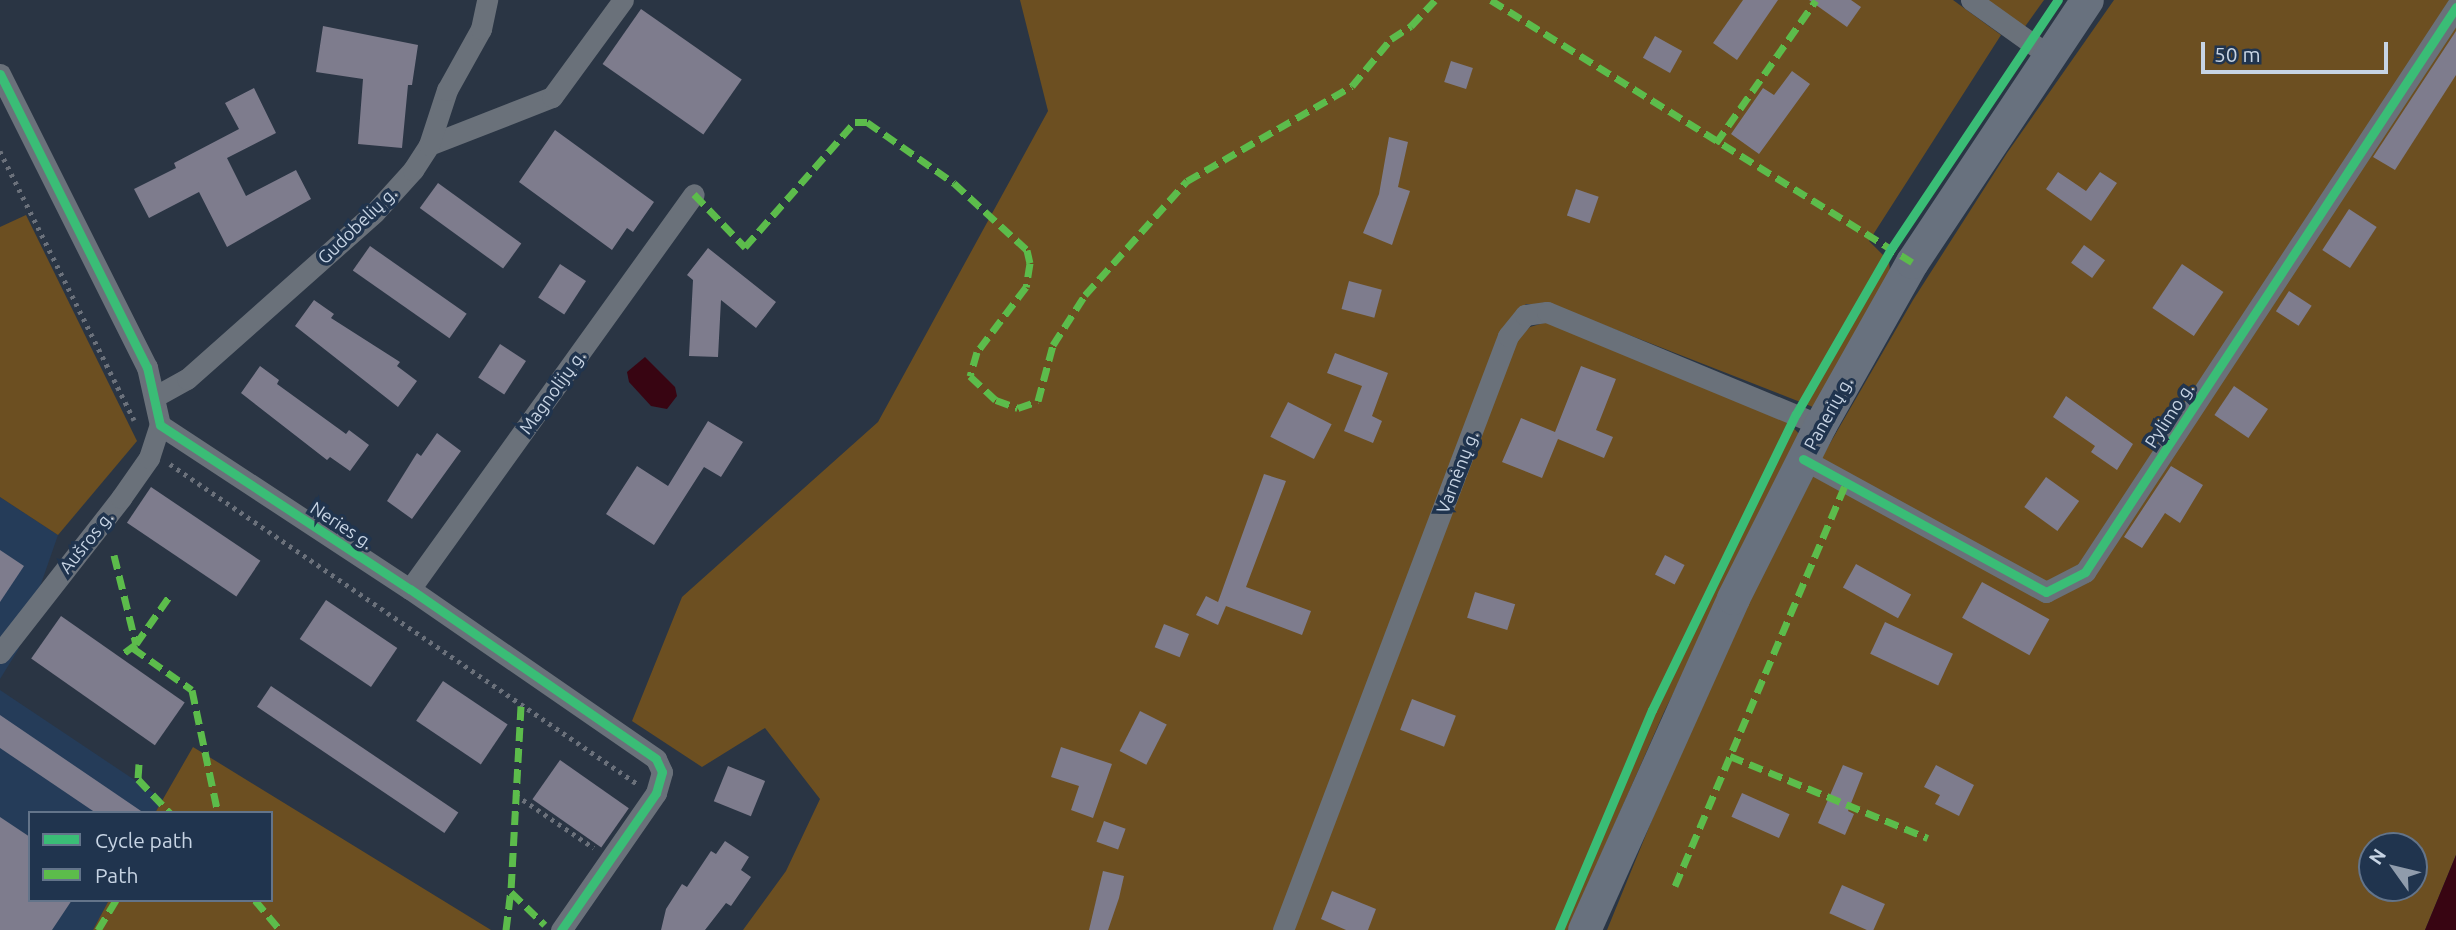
<!DOCTYPE html>
<html>
<head>
<meta charset="utf-8">
<style>
  body { margin:0 }
  #map { position:relative; width:2456px; height:930px; overflow:hidden; background:#2a3544; font-family:Ubuntu,sans-serif }
  div>[style] { position:absolute }
  [style*='--x'] { left:calc(var(--x)*1px); top:calc(var(--y)*1px); width:calc(var(--w)*1px); rotate:calc(var(--a)*1deg) }
  .built>* { inset:0; background:#253c59 }
  .green>* { inset:0; background:#6c4f21 }
  .water>* { inset:0; background:#380512 }
  .building>* { inset:0; background:#7e7c8d; transform-origin:0 0 }
  .path>* { height:4.5px; margin-top:-2.25px; transform-origin:0; background:repeating-linear-gradient(90deg,#6b717b 0 3.5px,transparent 0 8.5px) }
  .street>* { height:21px; margin:-10.5px; padding:0 10.5px; transform-origin:10.5px; border-radius:10.5px; background:#6a717a }
  .primary>* { height:33px; margin:-16.5px; padding:0 16.5px; transform-origin:16.5px; border-radius:16.5px; background:#68717e }
  .quiet>* { height:7px; margin-top:-3.5px; transform-origin:0; background:repeating-linear-gradient(90deg,#5cbc4b 0 14px,transparent 0 21px) }
  .cycleway>* { height:9px; margin:-4.5px; padding:0 4.5px; transform-origin:4.5px; border-radius:4.5px; background:#3abd76 }
  span { translate:-50% -50%; white-space:nowrap; text-align:center; line-height:1.15; -webkit-text-stroke:7px #20344e; paint-order:stroke }
  .street-label { font-size:18px; color:#c7d4e4 }
  .legend { position:absolute; left:28px; top:811px; width:245px; height:91px; box-sizing:border-box; background:#20344e; border:2px solid #63748a; margin:0; padding:9px 12px; list-style:none; font-size:21px; color:#c7d4e4 }
  .legend li { display:flex; align-items:center; gap:14px; height:35px }
  .legend b { width:35px; border:2px solid #63748a }
  .north { position:absolute; left:2358px; top:832px; width:70px; height:70px; box-sizing:border-box; background:#20344e; border:2px solid #63748a; border-radius:50%; rotate:304deg; font-size:19px; font-weight:700; line-height:28px; text-align:center; color:#c7d4e4 }
  .north::after { content:''; display:block; margin:auto; width:24px; height:32px; background:#909cac; clip-path:polygon(50% 0,100% 100%,50% 72%,0 100%) }
  .scale { position:absolute; left:2201px; top:42px; width:187px; height:32px; box-sizing:border-box; border:4px solid #c7d4e4; border-top:0; padding-left:9px; font-size:21px; line-height:24px; white-space:nowrap; color:#c7d4e4; -webkit-text-stroke:5px #20344e; paint-order:stroke }
</style>
</head>
<body>
<div id="map">
  <div class="built">
    <div style="clip-path:polygon(0 497px,58px 535px,18px 650px,0 679px)"></div>
    <div style="clip-path:polygon(0 690px,163px 799px,155px 813px,30px 813px,30px 900px,109px 900px,93px 930px,0 930px)"></div>
  </div>
  <div class="green">
    <div style="clip-path:polygon(1020px 0,1953px 0,2001px 35px,1869px 241px,1889px 261px,1890px 272px,1813px 407px,1550px 304px,1526px 304px,1516px 312px,1274px 930px,743px 930px,786px 871px,820px 799px,765px 728px,702px 767px,632px 721px,682px 597px,878px 422px,1048px 111px)"></div>
    <div style="clip-path:polygon(1987px 0,2044px 0,2024px 28px)"></div>
    <div style="clip-path:polygon(evenodd,2114px 0,2456px 0,2456px 855px,2425px 930px,1607px 930px,1717px 661px,1807px 483px,1913px 300px,2007px 153px,2114px 0,2372px 846px,2414px 846px,2414px 888px,2372px 888px,2372px 846px)"></div>
    <div style="clip-path:polygon(26px 215px,137px 441px,58px 535px,0 497px,0 227px)"></div>
    <div style="clip-path:polygon(1547px 322px,1783px 417px,1801px 436px,1664px 712px,1568px 930px,1294px 930px,1515px 341px,1530px 327px)"></div>
    <div style="clip-path:polygon(193px 747px,491px 930px,93px 930px,109px 900px,271px 900px,271px 813px,155px 813px)"></div>
  </div>
  <div class="water">
    <div style="clip-path:polygon(645px 357px,675px 387px,677px 396px,667px 409px,651px 406px,629px 382px,627px 372px)"></div>
    <div style="clip-path:polygon(2456px 855px,2456px 930px,2425px 930px)"></div>
  </div>
  <div class="building">
    <div style="clip-path:polygon(1743px 0,1778px 0,1737px 60px,1713px 43px)"></div>
    <div style="clip-path:polygon(1809px 0,1851px 0,1861px 7px,1847px 27px)"></div>
    <div style="left:641px;top:9px;width:123px;height:67px;rotate:35deg"></div>
    <div style="clip-path:polygon(323px 26px,418px 45px,412px 85px,408px 85px,402px 148px,358px 144px,363px 79px,316px 72px)"></div>
    <div style="clip-path:polygon(2456px 31px,2456px 75px,2395px 170px,2373px 157px)"></div>
    <div style="left:1655px;top:36px;width:31px;height:25px;rotate:29deg"></div>
    <div style="left:1451px;top:61px;width:23px;height:22px;rotate:18deg"></div>
    <div style="clip-path:polygon(1792px 71px,1810px 84px,1759px 154px,1731px 134px,1763px 88px,1774px 95px)"></div>
    <div style="clip-path:polygon(254px 88px,276px 133px,227px 158px,246px 196px,296px 170px,311px 199px,227px 247px,199px 192px,149px 218px,134px 189px,176px 168px,174px 163px,239px 129px,225px 103px)"></div>
    <div style="clip-path:polygon(555px 130px,654px 202px,633px 232px,627px 228px,612px 250px,519px 182px)"></div>
    <div style="clip-path:polygon(1389px 137px,1408px 142px,1398px 187px,1410px 191px,1392px 245px,1363px 233px,1379px 194px)"></div>
    <div style="clip-path:polygon(2058px 172px,2086px 191px,2100px 172px,2117px 183px,2091px 221px,2046px 189px)"></div>
    <div style="left:438px;top:183px;width:103px;height:31px;rotate:36deg"></div>
    <div style="left:1576px;top:189px;width:24px;height:28px;rotate:19deg"></div>
    <div style="left:2349px;top:209px;width:33px;height:49px;rotate:33deg"></div>
    <div style="left:2084px;top:245px;width:26px;height:22px;rotate:36deg"></div>
    <div style="left:370px;top:246px;width:118px;height:30px;rotate:35deg"></div>
    <div style="clip-path:polygon(708px 248px,776px 302px,756px 328px,721px 300px,718px 357px,689px 356px,693px 280px,687px 275px)"></div>
    <div style="left:560px;top:264px;width:31px;height:40px;rotate:33deg"></div>
    <div style="left:2182px;top:264px;width:50px;height:53px;rotate:34deg"></div>
    <div style="left:1349px;top:281px;width:34px;height:29px;rotate:15deg"></div>
    <div style="left:2289px;top:291px;width:27px;height:24px;rotate:33deg"></div>
    <div style="clip-path:polygon(314px 300px,334px 314px,331px 318px,400px 362px,397px 366px,417px 381px,398px 407px,295px 326px)"></div>
    <div style="left:500px;top:344px;width:31px;height:40px;rotate:33deg"></div>
    <div style="clip-path:polygon(1335px 353px,1388px 373px,1372px 416px,1382px 421px,1373px 443px,1344px 431px,1362px 386px,1327px 373px)"></div>
    <div style="clip-path:polygon(260px 366px,279px 380px,277px 384px,346px 434px,349px 430px,369px 445px,350px 471px,330px 457px,327px 460px,241px 393px)"></div>
    <div style="clip-path:polygon(1581px 366px,1616px 379px,1596px 430px,1613px 437px,1604px 458px,1558px 439px,1542px 478px,1502px 462px,1521px 418px,1555px 432px)"></div>
    <div style="left:2234px;top:386px;width:41px;height:35px;rotate:34deg"></div>
    <div style="clip-path:polygon(2066px 396px,2133px 444px,2117px 470px,2091px 452px,2095px 446px,2053px 417px)"></div>
    <div style="left:1288px;top:402px;width:49px;height:39px;rotate:27deg"></div>
    <div style="clip-path:polygon(708px 421px,743px 442px,721px 477px,704px 467px,654px 545px,606px 514px,637px 466px,668px 486px)"></div>
    <div style="clip-path:polygon(437px 433px,461px 451px,412px 519px,387px 501px,417px 453px,421px 456px)"></div>
    <div style="clip-path:polygon(2171px 466px,2203px 485px,2180px 523px,2165px 513px,2142px 548px,2124px 537px)"></div>
    <div style="clip-path:polygon(1264px 474px,1286px 481px,1246px 587px,1311px 611px,1302px 635px,1226px 606px,1218px 625px,1196px 615px,1206px 596px,1218px 602px)"></div>
    <div style="left:2046px;top:477px;width:41px;height:37px;rotate:36deg"></div>
    <div style="left:151px;top:487px;width:132px;height:43px;rotate:34deg"></div>
    <div style="clip-path:polygon(0 550px,24px 566px,0 602px)"></div>
    <div style="left:1665px;top:555px;width:22px;height:22px;rotate:27deg"></div>
    <div style="left:1856px;top:564px;width:63px;height:27px;rotate:29deg"></div>
    <div style="left:1982px;top:582px;width:77px;height:41px;rotate:29deg"></div>
    <div style="left:1475px;top:592px;width:42px;height:27px;rotate:17deg"></div>
    <div style="left:326px;top:600px;width:86px;height:47px;rotate:34deg"></div>
    <div style="left:61px;top:616px;width:151px;height:52px;rotate:35deg"></div>
    <div style="left:1885px;top:622px;width:75px;height:35px;rotate:25deg"></div>
    <div style="left:1164px;top:624px;width:27px;height:25px;rotate:22deg"></div>
    <div style="left:443px;top:681px;width:78px;height:48px;rotate:34deg"></div>
    <div style="left:271px;top:686px;width:226px;height:25px;rotate:34deg"></div>
    <div style="left:1412px;top:699px;width:47px;height:33px;rotate:21deg"></div>
    <div style="left:1140px;top:711px;width:30px;height:45px;rotate:27deg"></div>
    <div style="clip-path:polygon(0 715px,144px 813px,96px 813px,0 748px)"></div>
    <div style="clip-path:polygon(1061px 747px,1112px 764px,1093px 818px,1071px 810px,1079px 786px,1051px 777px)"></div>
    <div style="left:560px;top:760px;width:84px;height:48px;rotate:35deg"></div>
    <div style="clip-path:polygon(1843px 765px,1863px 773px,1848px 811px,1854px 814px,1845px 835px,1818px 823px)"></div>
    <div style="clip-path:polygon(1936px 765px,1974px 785px,1959px 816px,1935px 804px,1940px 795px,1924px 787px)"></div>
    <div style="left:728px;top:766px;width:40px;height:38px;rotate:22deg"></div>
    <div style="left:1742px;top:793px;width:52px;height:26px;rotate:24deg"></div>
    <div style="clip-path:polygon(0 817px,30px 837px,30px 900px,72px 900px,52px 930px,0 930px)"></div>
    <div style="left:1104px;top:821px;width:23px;height:22px;rotate:20deg"></div>
    <div style="clip-path:polygon(725px 841px,749px 857px,741px 870px,751px 877px,731px 906px,726px 903px,705px 930px,661px 930px,666px 909px,682px 884px,687px 887px,711px 851px,716px 854px)"></div>
    <div style="clip-path:polygon(1103px 871px,1124px 876px,1119px 898px,1108px 930px,1089px 930px)"></div>
    <div style="left:1842px;top:885px;width:47px;height:31px;rotate:24deg"></div>
    <div style="clip-path:polygon(1332px 891px,1376px 909px,1368px 930px,1346px 930px,1321px 919px)"></div>
  </div>
  <div class="path">
    <div style="--x:0;--y:151;--w:301;--a:63.5"></div>
    <div style="--x:170;--y:464;--w:565;--a:34.39"></div>
    <div style="--x:516;--y:795;--w:94;--a:34.2"></div>
  </div>
  <div class="street">
    <div style="--x:1971;--y:0;--w:95;--a:35.5"></div>
    <div style="--x:0;--y:74;--w:328;--a:63.4"></div>
    <div style="--x:147;--y:367;--w:59;--a:77.4"></div>
    <div style="--x:160;--y:425;--w:299;--a:33.3"></div>
    <div style="--x:410;--y:589;--w:299;--a:34.6"></div>
    <div style="--x:656;--y:759;--w:14;--a:65"></div>
    <div style="--x:662;--y:772;--w:22;--a:106"></div>
    <div style="--x:656;--y:793;--w:167;--a:124.7"></div>
    <div style="--x:429;--y:145;--w:132;--a:-21.3"></div>
    <div style="--x:552;--y:97;--w:120;--a:-53.8"></div>
    <div style="--x:156;--y:396;--w:35;--a:-29"></div>
    <div style="--x:187;--y:379;--w:251;--a:-41.6"></div>
    <div style="--x:375;--y:212;--w:57;--a:-47.9"></div>
    <div style="--x:413;--y:170;--w:30;--a:-57"></div>
    <div style="--x:429;--y:145;--w:58;--a:-71.9"></div>
    <div style="--x:447;--y:90;--w:70;--a:-60.9"></div>
    <div style="--x:481;--y:29;--w:30;--a:-78"></div>
    <div style="--x:1803;--y:459;--w:277;--a:28.7"></div>
    <div style="--x:2046;--y:592;--w:44;--a:-27.1"></div>
    <div style="--x:2085;--y:572;--w:676;--a:-56.71"></div>
    <div style="--x:410;--y:589;--w:486;--a:-54.3"></div>
    <div style="--x:0;--y:653;--w:197;--a:-52"></div>
    <div style="--x:121;--y:498;--w:49;--a:-55"></div>
    <div style="--x:149;--y:458;--w:35;--a:-72"></div>
    <div style="--x:1283;--y:930;--w:635;--a:-69.25"></div>
    <div style="--x:1508;--y:336;--w:27;--a:-51"></div>
    <div style="--x:1525;--y:315;--w:22;--a:-8"></div>
    <div style="--x:1547;--y:312;--w:295;--a:22.5"></div>
  </div>
  <div class="primary">
    <div style="--x:1584;--y:930;--w:364;--a:-65.8"></div>
    <div style="--x:1733;--y:598;--w:194;--a:-63.3"></div>
    <div style="--x:1820;--y:425;--w:187;--a:-60.6"></div>
    <div style="--x:1912;--y:262;--w:315;--a:-56.3"></div>
  </div>
  <div class="quiet">
    <div style="--x:1491;--y:0;--w:496;--a:31.9"></div>
    <div style="--x:1716;--y:143;--w:174;--a:-55"></div>
    <div style="--x:694;--y:194;--w:74;--a:46.1"></div>
    <div style="--x:745;--y:247;--w:167;--a:-48.7"></div>
    <div style="--x:855;--y:122;--w:12;--a:0"></div>
    <div style="--x:867;--y:122;--w:106;--a:35"></div>
    <div style="--x:954;--y:183;--w:99;--a:42.5"></div>
    <div style="--x:1027;--y:250;--w:13;--a:77"></div>
    <div style="--x:1030;--y:263;--w:24;--a:99"></div>
    <div style="--x:1026;--y:287;--w:81;--a:127"></div>
    <div style="--x:977;--y:352;--w:25;--a:106"></div>
    <div style="--x:970;--y:376;--w:35;--a:43"></div>
    <div style="--x:996;--y:400;--w:23;--a:20"></div>
    <div style="--x:1018;--y:408;--w:21;--a:-19"></div>
    <div style="--x:1038;--y:401;--w:58;--a:-75"></div>
    <div style="--x:1053;--y:345;--w:59;--a:-57.4"></div>
    <div style="--x:1085;--y:295;--w:153;--a:-48.2"></div>
    <div style="--x:1187;--y:181;--w:190;--a:-29.9"></div>
    <div style="--x:1352;--y:86;--w:61;--a:-50.3"></div>
    <div style="--x:1391;--y:39;--w:24;--a:-33"></div>
    <div style="--x:1411;--y:26;--w:35;--a:-47"></div>
    <div style="--x:114;--y:555;--w:92;--a:76.1"></div>
    <div style="--x:136;--y:644;--w:20;--a:143"></div>
    <div style="--x:136;--y:644;--w:61;--a:-55"></div>
    <div style="--x:133;--y:648;--w:72;--a:35.4"></div>
    <div style="--x:192;--y:690;--w:126;--a:78.1"></div>
    <div style="--x:521;--y:706;--w:186;--a:93.1"></div>
    <div style="--x:511;--y:892;--w:47;--a:44.1"></div>
    <div style="--x:1730;--y:756;--w:214;--a:22.5"></div>
    <div style="--x:139;--y:764;--w:15;--a:94"></div>
    <div style="--x:138;--y:779;--w:47;--a:46.7"></div>
    <div style="--x:1675;--y:886;--w:437;--a:-67"></div>
    <div style="--x:255;--y:900;--w:39;--a:50"></div>
    <div style="--x:98;--y:930;--w:35;--a:-59"></div>
    <div style="--x:506;--y:930;--w:38;--a:-83"></div>
  </div>
  <div class="cycleway">
    <div style="--x:0;--y:74;--w:328;--a:63.4"></div>
    <div style="--x:147;--y:367;--w:59;--a:77.4"></div>
    <div style="--x:160;--y:425;--w:299;--a:33.3"></div>
    <div style="--x:410;--y:589;--w:299;--a:34.6"></div>
    <div style="--x:656;--y:759;--w:14;--a:65"></div>
    <div style="--x:662;--y:772;--w:22;--a:106"></div>
    <div style="--x:656;--y:793;--w:167;--a:124.7"></div>
    <div style="--x:1803;--y:459;--w:277;--a:28.7"></div>
    <div style="--x:2046;--y:592;--w:44;--a:-27.1"></div>
    <div style="--x:2085;--y:572;--w:676;--a:-56.71"></div>
    <div style="--x:1559;--y:930;--w:239;--a:-67.1"></div>
    <div style="--x:1652;--y:710;--w:329;--a:-64.1"></div>
    <div style="--x:1796;--y:414;--w:190;--a:-60.1"></div>
    <div style="--x:1891;--y:249;--w:300;--a:-56.2"></div>
  </div>
  <div class="street-label">
    <span style="left:357px;top:225px;rotate:-44deg">Gudobelių g.</span>
    <span style="left:552px;top:392px;rotate:-54deg">Magnolijų g.</span>
    <span style="left:1828px;top:413px;rotate:-61deg">Panerių g.</span>
    <span style="left:2169px;top:415px;rotate:-57deg">Pylimo g.</span>
    <span style="left:1457px;top:472px;rotate:-69deg">Varnėnų g.</span>
    <span style="left:342px;top:525px;rotate:33deg">Neries g.</span>
    <span style="left:86px;top:542px;rotate:-51deg">Aušros g.</span>
  </div>
  <ul class="legend">
  <li><b style="height:9px;background:#3abd76"></b>Cycle path</li>
  <li><b style="height:9px;background:#5cbc4b"></b>Path</li>
  </ul>
  <div class="north">N</div>
  <div class="scale">50 m</div>
</div>
</body>
</html>
